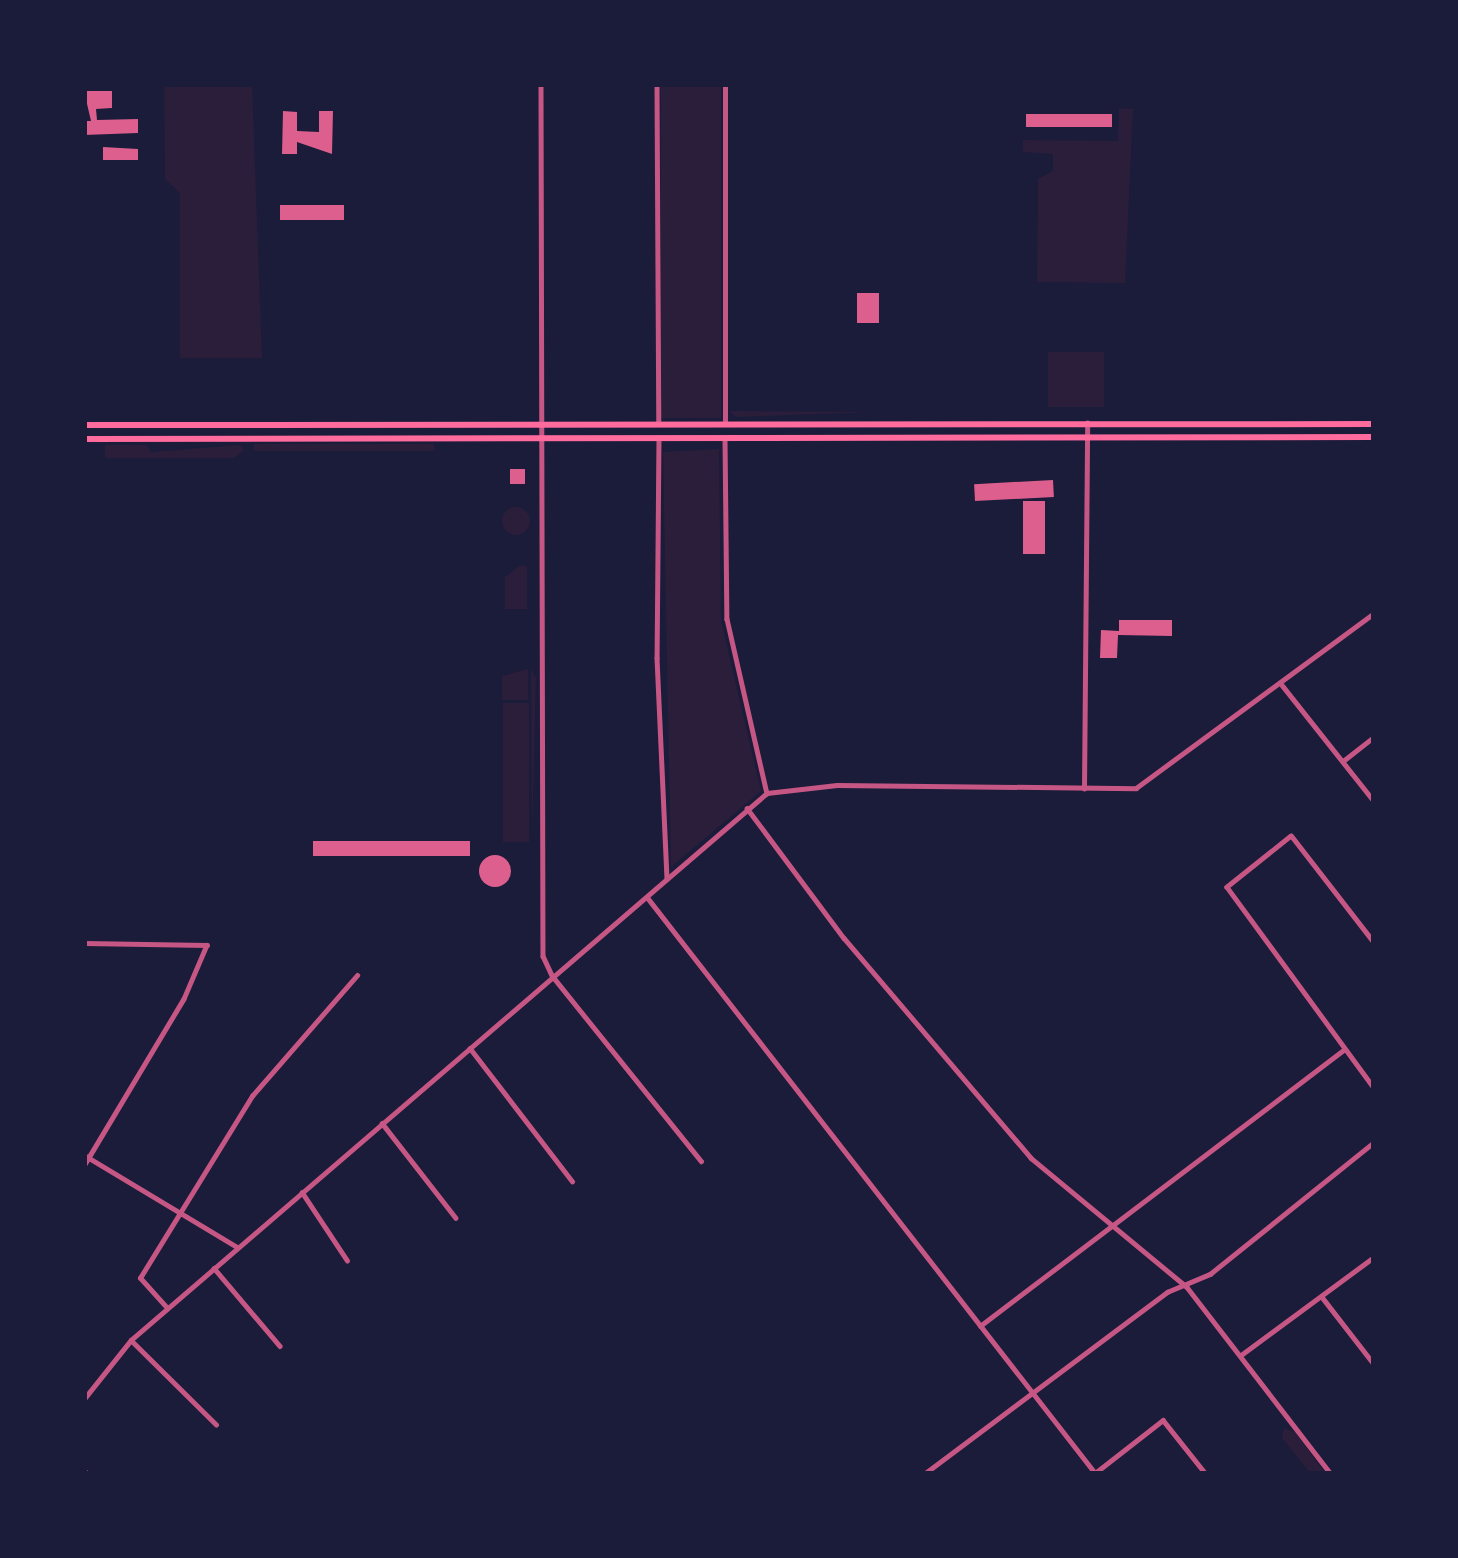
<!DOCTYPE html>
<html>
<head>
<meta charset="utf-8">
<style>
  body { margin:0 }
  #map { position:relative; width:1458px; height:1558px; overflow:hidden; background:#1b1b3a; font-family:Lora,serif }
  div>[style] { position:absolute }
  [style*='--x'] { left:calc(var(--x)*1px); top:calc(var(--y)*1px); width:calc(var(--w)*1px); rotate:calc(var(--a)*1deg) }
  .green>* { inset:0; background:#2a1e3b; transform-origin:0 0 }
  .round { border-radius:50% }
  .building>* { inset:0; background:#dd5f8e; transform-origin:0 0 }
  .minor>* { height:4.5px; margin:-2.25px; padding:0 2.25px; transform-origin:2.25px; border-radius:2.25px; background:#c65784 }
  .tertiary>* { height:4.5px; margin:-2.25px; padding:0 2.25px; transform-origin:2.25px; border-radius:2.25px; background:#c65784 }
  .primary>* { height:6px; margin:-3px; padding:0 3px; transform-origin:3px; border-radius:3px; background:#ff6b9d }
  span { translate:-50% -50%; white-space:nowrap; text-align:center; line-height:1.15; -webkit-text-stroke:9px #1b1b3a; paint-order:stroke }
  .frame { position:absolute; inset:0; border:87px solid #1b1b3a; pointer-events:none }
</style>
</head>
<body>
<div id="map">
  <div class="green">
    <div style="clip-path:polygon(164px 84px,252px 84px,262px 358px,180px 358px,180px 193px,165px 179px)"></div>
    <div style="left:661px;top:84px;width:60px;height:334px"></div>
    <div style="clip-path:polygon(1119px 108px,1133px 109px,1125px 283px,1037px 282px,1038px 179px,1053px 171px,1053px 154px,1023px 152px,1023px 140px,1118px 141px)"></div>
    <div style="left:1048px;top:352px;width:56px;height:55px"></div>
    <div style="clip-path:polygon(730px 411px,873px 412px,735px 417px)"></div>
    <div style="left:254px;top:444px;width:180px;height:7px"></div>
    <div style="clip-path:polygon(105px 445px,147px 445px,151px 452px,240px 445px,244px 450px,234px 458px,105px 458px)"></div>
    <div style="clip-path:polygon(719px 449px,721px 621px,761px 791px,671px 867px,663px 452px)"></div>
    <div class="round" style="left:502px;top:507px;width:28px;height:28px"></div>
    <div style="clip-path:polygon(519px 566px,527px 566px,527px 609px,505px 609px,505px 577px)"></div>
    <div style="clip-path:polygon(528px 669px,528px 700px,502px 700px,502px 676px)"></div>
    <div style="clip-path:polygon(531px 669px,536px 678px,532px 843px)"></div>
    <div style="left:503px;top:703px;width:26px;height:139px"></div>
    <div style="clip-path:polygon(1284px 1428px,1295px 1432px,1326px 1474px,1311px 1474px,1282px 1438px)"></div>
  </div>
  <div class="building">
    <div style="clip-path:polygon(84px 91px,112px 91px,112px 108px,96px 109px,97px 120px,138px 119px,138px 133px,84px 135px,84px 121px,91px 121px)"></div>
    <div style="clip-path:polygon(283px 111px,297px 112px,297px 131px,319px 132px,319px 111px,333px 111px,332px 154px,297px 142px,297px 154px,282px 154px)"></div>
    <div style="left:1026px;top:114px;width:86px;height:13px"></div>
    <div style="clip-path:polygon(103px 147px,138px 149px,138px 160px,103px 160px)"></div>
    <div style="left:280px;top:205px;width:64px;height:15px"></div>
    <div style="left:857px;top:293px;width:22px;height:30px"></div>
    <div style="left:510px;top:469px;width:15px;height:15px"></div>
    <div style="left:1053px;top:480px;width:17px;height:79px;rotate:87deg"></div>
    <div style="left:1023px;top:501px;width:22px;height:53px"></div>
    <div style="clip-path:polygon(1119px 620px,1172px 620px,1172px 636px,1118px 635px,1117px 658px,1100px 658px,1101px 630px,1119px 631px)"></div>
    <div style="left:313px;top:841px;width:157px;height:15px"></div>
    <div class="round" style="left:479px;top:855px;width:32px;height:32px"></div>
  </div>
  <div class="minor">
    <div style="--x:659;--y:438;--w:220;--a:90.5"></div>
    <div style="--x:657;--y:658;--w:221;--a:87.4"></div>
    <div style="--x:725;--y:438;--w:181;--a:89.4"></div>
    <div style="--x:727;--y:619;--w:179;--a:77.1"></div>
    <div style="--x:1343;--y:761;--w:39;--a:-38"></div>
    <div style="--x:747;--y:808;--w:162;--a:53.3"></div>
    <div style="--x:844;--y:938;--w:289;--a:49.6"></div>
    <div style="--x:1031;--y:1158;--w:202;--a:39.6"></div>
    <div style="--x:1187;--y:1287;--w:236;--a:52.4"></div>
    <div style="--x:647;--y:897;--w:731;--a:52.11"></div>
    <div style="--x:84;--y:943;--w:123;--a:0.9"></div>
    <div style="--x:207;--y:945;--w:59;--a:113.1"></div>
    <div style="--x:184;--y:999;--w:195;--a:120.9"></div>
    <div style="--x:1374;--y:943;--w:135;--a:-127.8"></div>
    <div style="--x:1291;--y:836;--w:82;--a:141.4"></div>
    <div style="--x:1227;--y:887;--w:249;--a:53.8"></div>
    <div style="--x:554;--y:978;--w:235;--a:51.2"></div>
    <div style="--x:470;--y:1048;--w:168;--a:52.5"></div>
    <div style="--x:382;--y:1123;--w:120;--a:52.1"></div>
    <div style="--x:84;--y:1155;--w:179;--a:31"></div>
    <div style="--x:302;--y:1192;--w:82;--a:56.5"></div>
    <div style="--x:214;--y:1268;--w:102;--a:49.8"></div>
    <div style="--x:1322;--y:1297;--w:85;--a:52.2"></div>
    <div style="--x:167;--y:1308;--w:40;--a:-132"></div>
    <div style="--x:140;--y:1278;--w:214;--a:-58.4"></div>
    <div style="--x:252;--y:1096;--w:160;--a:-49"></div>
    <div style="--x:980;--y:1326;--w:457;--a:-37.2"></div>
    <div style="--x:131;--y:1340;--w:120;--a:44.7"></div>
    <div style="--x:1241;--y:1355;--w:165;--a:-36.4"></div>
    <div style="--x:84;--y:1470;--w:6;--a:45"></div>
    <div style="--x:1095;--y:1473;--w:86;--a:-37.9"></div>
    <div style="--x:1163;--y:1420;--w:69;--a:51.5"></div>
    <div style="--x:924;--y:1474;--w:304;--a:-36.8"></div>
    <div style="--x:1167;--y:1292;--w:47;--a:-22.7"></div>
    <div style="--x:1210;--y:1274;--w:211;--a:-38.8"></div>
  </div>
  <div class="tertiary">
    <div style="--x:541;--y:84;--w:872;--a:89.87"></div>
    <div style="--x:543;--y:956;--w:21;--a:65"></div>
    <div style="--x:657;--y:84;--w:339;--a:89.7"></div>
    <div style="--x:725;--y:423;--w:339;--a:-90"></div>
    <div style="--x:1282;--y:685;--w:148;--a:51.6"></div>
    <div style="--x:1084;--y:789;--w:366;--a:-89.5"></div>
    <div style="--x:84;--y:1399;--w:75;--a:-51.5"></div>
    <div style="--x:131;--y:1340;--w:839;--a:-40.7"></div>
    <div style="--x:767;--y:793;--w:70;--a:-6.5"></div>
    <div style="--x:837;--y:785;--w:299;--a:0.6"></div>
    <div style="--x:1136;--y:788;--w:295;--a:-36.3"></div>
  </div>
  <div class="primary">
    <div style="--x:84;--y:425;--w:1290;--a:-0.04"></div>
    <div style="--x:84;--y:439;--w:1290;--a:-0.09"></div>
  </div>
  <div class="frame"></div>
</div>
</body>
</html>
